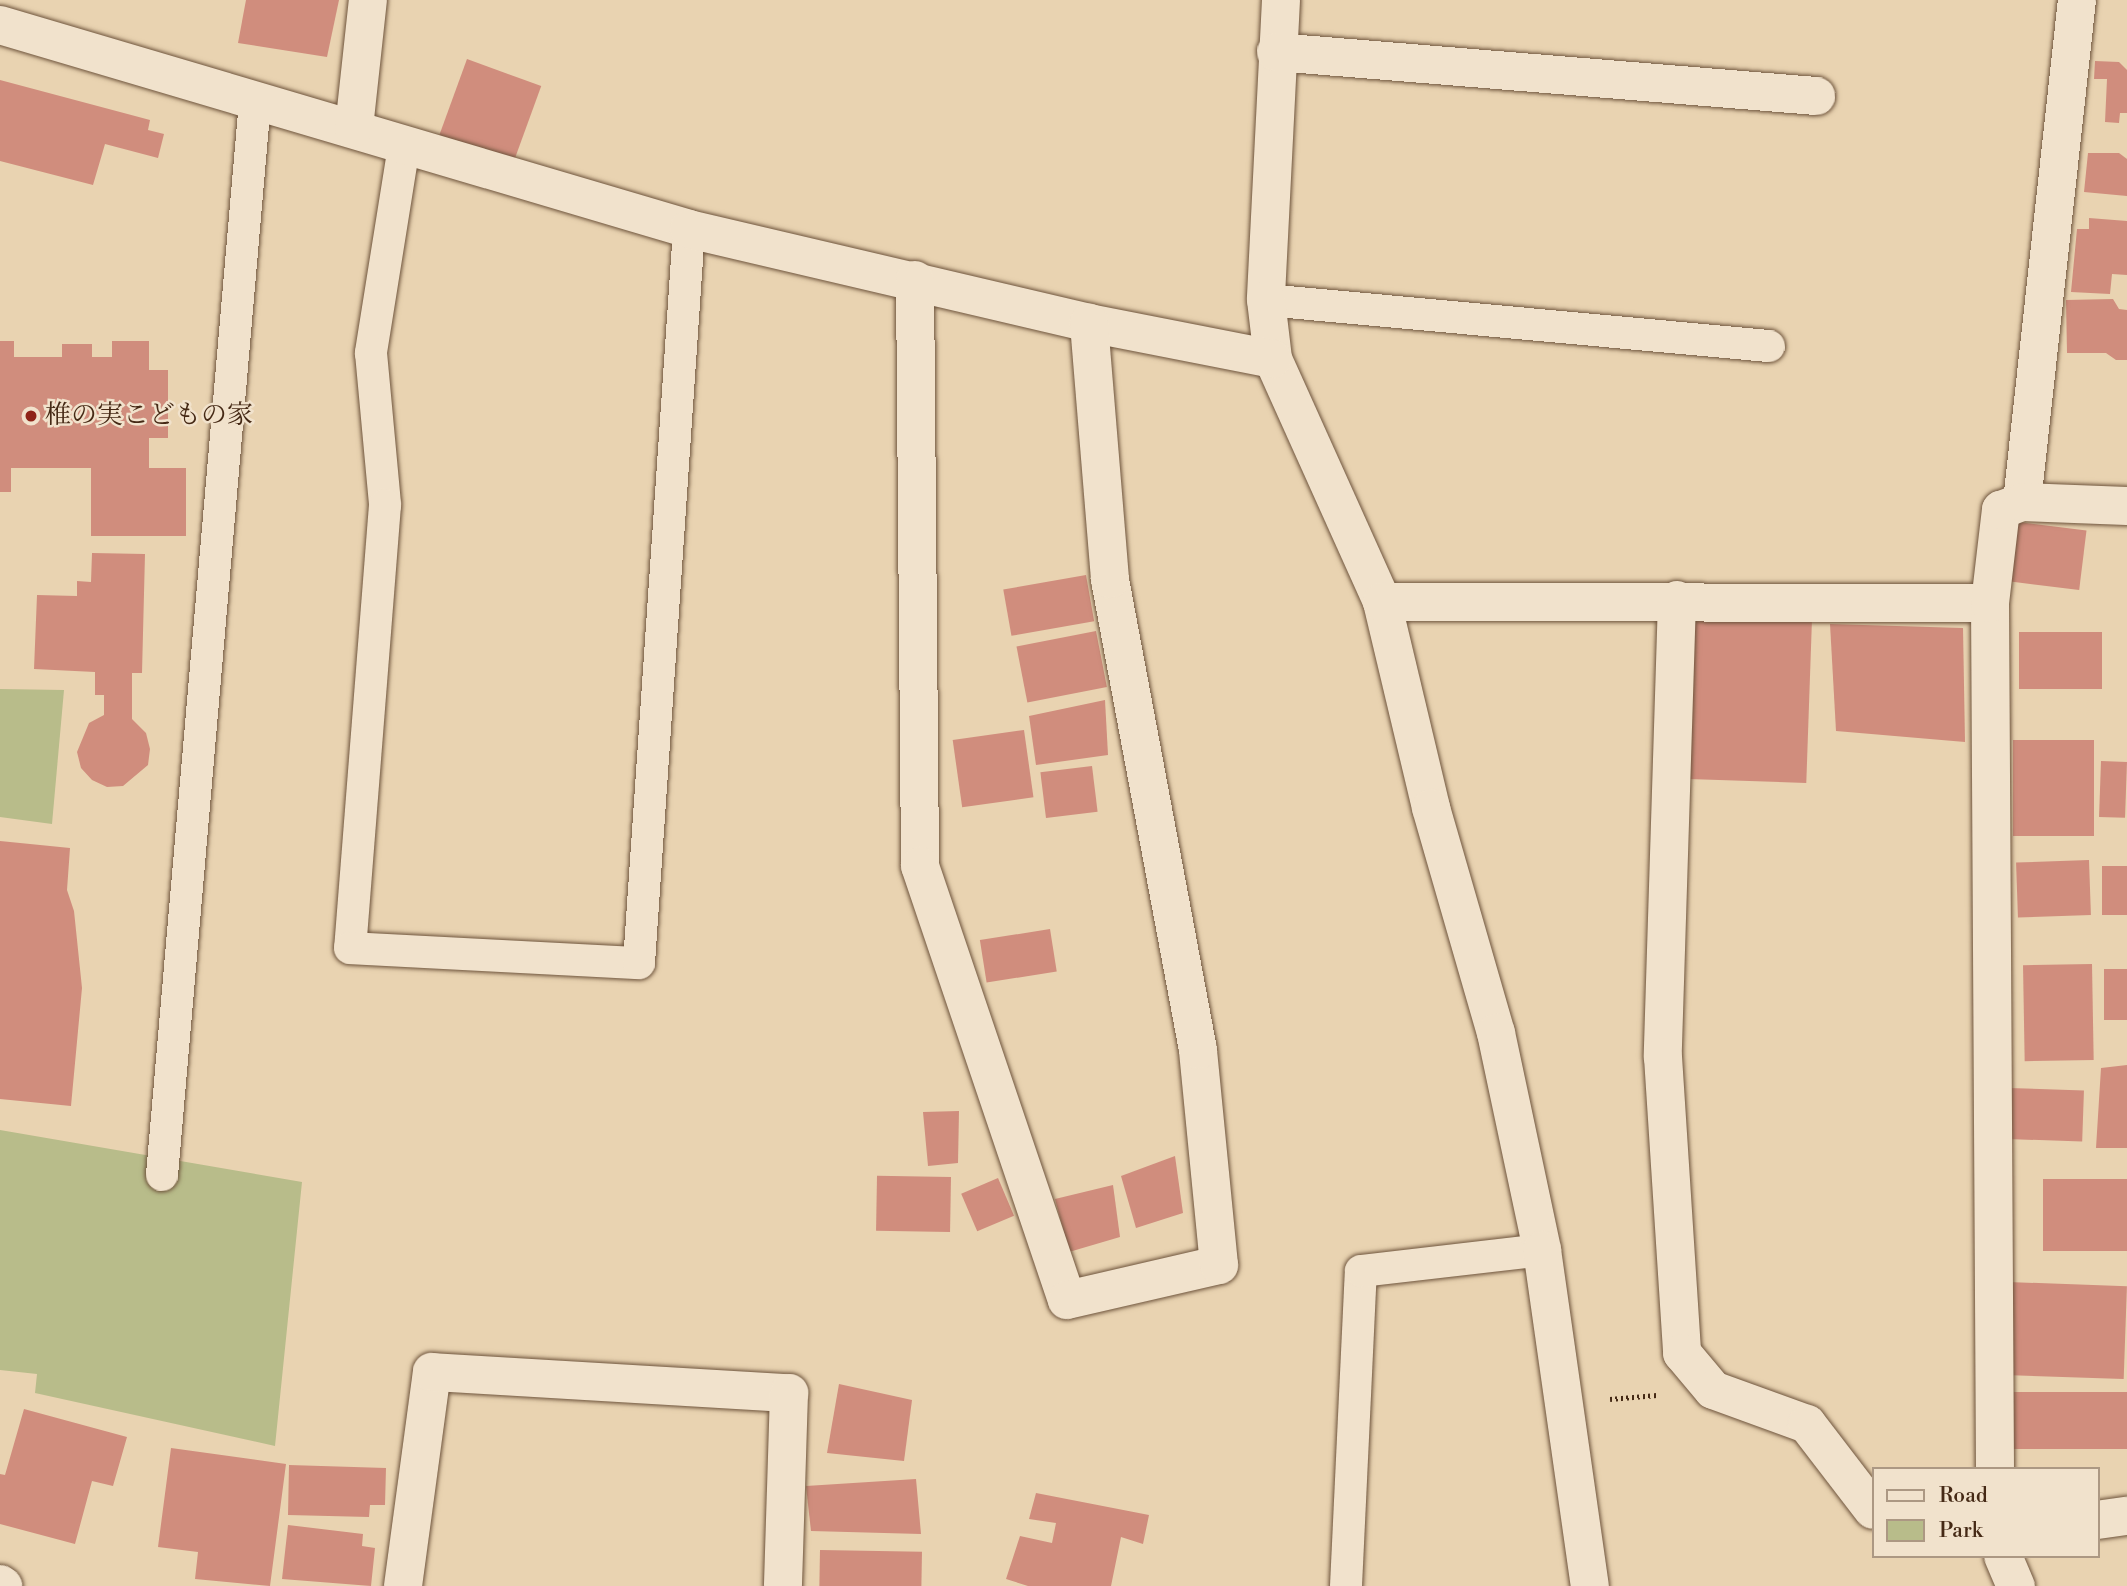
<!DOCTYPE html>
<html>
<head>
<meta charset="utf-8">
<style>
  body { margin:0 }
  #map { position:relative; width:2127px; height:1586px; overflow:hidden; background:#e9d3b1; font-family:"Libre Bodoni","Noto Serif JP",serif }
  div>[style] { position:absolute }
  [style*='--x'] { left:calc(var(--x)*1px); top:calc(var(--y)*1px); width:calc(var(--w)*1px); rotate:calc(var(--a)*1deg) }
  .green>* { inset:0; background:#b8bc8a }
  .building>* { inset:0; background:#d08d7d; transform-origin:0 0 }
  .path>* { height:4.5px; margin-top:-2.25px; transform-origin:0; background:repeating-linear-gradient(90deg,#452915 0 2px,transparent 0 5.5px) }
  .roads { filter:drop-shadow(0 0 2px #6e543c) drop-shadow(0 0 2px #6e543c) }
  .lane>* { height:32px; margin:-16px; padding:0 16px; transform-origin:16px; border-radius:16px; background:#f1e2cc }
  .street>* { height:38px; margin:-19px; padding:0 19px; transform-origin:19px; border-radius:19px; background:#f1e2cc }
  .dots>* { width:19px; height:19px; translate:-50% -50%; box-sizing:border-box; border:4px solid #f1e2cc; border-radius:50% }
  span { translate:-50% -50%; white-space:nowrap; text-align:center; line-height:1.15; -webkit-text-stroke:5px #f1e2cc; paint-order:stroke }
  .poi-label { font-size:26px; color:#452915 }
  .left { translate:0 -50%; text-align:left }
  .legend { position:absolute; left:1872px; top:1467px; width:228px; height:91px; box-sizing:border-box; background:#f1e2cc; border:2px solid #ac9883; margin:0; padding:9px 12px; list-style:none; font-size:21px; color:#452915 }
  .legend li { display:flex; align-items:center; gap:14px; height:35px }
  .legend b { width:35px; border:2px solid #ac9883 }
</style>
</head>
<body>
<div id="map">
  <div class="green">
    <div style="clip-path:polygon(0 689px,64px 690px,52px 824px,0 817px)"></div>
    <div style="clip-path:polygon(0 1130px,302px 1182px,275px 1446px,35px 1393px,37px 1374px,0 1370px)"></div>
  </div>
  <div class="building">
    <div style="clip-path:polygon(246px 0,339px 0,327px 57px,238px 43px)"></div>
    <div style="left:467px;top:59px;width:79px;height:84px;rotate:20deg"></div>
    <div style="clip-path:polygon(2095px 61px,2119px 62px,2127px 70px,2127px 113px,2120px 113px,2119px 123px,2105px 122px,2107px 79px,2094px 79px)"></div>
    <div style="clip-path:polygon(0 80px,150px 120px,148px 130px,164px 134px,158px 158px,105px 144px,93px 185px,0 161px)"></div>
    <div style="clip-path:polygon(2088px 153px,2119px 153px,2127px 159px,2127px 196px,2084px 192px)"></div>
    <div style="clip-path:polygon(2089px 218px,2127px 221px,2127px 275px,2112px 274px,2110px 294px,2071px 292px,2077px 229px,2089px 229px)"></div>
    <div style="clip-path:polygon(2113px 299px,2119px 309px,2127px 310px,2127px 360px,2116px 360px,2106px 353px,2067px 353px,2066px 300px)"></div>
    <div style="clip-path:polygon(0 341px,14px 341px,14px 357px,62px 357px,62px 344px,92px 344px,92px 357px,112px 357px,112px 341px,149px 341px,149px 370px,168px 370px,168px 438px,149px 438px,149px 468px,186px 468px,186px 536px,91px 536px,91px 468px,11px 468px,11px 492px,0 492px)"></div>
    <div style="left:2018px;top:522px;width:69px;height:60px;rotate:7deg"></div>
    <div style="clip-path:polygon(92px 553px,145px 554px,142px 673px,132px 673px,132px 719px,146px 733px,150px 749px,148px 765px,123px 786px,107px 787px,92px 780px,81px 768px,77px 752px,89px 723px,104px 715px,104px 695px,95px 695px,95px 672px,34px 669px,37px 595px,77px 596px,77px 581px,91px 582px)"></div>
    <div style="left:1086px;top:575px;width:47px;height:84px;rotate:80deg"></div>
    <div style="left:1694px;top:617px;width:118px;height:162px;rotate:2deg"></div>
    <div style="clip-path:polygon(1830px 624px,1963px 628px,1965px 742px,1836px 731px)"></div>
    <div style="left:1096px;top:631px;width:57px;height:81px;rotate:79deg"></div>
    <div style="left:2019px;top:632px;width:83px;height:57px"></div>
    <div style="clip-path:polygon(1105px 700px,1108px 755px,1036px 765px,1029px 716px)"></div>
    <div style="left:1024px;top:730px;width:68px;height:72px;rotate:82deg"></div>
    <div style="left:2013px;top:740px;width:81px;height:96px"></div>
    <div style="left:2101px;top:761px;width:26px;height:56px;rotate:2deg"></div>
    <div style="left:1092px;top:766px;width:46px;height:52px;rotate:83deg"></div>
    <div style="clip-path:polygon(0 841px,70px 848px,67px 890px,74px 911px,82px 988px,71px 1106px,0 1099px)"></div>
    <div style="left:2089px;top:860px;width:55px;height:73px;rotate:88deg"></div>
    <div style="left:2102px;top:866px;width:25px;height:49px"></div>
    <div style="left:1050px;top:929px;width:43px;height:71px;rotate:81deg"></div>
    <div style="left:2092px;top:964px;width:96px;height:69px;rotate:89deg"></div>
    <div style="left:2104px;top:969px;width:23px;height:51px"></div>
    <div style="clip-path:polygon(2127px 1065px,2127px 1148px,2096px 1148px,2101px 1068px)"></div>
    <div style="left:2009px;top:1088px;width:75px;height:51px;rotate:2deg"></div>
    <div style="clip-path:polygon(959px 1111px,958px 1163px,928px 1166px,923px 1112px)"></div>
    <div style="clip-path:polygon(1175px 1156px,1183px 1213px,1136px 1228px,1121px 1176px)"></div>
    <div style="left:951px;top:1177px;width:55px;height:74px;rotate:91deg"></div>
    <div style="left:998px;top:1178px;width:41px;height:40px;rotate:67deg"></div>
    <div style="left:2127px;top:1179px;width:72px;height:84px;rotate:90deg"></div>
    <div style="clip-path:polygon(1113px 1185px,1120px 1237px,1069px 1252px,1055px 1199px)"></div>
    <div style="left:2008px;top:1282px;width:119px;height:93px;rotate:2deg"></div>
    <div style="clip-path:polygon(839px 1384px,912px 1400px,904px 1461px,827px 1453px)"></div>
    <div style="left:1999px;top:1392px;width:128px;height:57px"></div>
    <div style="clip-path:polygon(24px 1409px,127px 1437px,113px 1486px,92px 1481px,75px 1544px,0 1524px,0 1474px,5px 1475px)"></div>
    <div style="clip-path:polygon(171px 1448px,286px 1464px,270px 1586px,195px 1579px,198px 1552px,158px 1547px)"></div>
    <div style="clip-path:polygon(289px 1465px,386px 1468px,385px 1505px,370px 1505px,369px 1517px,288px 1515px)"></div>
    <div style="clip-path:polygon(916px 1479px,921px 1534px,811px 1531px,806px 1486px)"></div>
    <div style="clip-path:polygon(1036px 1493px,1149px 1515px,1143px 1544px,1121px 1537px,1111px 1586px,1028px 1586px,1006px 1579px,1020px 1536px,1052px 1543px,1056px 1523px,1029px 1519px)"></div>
    <div style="clip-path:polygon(288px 1525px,363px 1534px,362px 1546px,375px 1548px,371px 1586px,282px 1579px)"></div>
    <div style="left:820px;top:1550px;width:102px;height:36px;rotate:1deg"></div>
  </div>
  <div class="path">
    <div style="--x:1610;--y:1399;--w:47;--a:-4.9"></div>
  </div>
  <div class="roads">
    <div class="lane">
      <div style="--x:404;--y:146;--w:210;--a:99.1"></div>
      <div style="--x:371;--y:353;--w:153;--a:84.7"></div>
      <div style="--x:385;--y:505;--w:444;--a:94.5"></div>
      <div style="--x:350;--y:948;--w:289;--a:3"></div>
      <div style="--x:639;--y:963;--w:736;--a:-86.1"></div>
      <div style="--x:1266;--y:300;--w:505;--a:5.23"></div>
      <div style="--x:162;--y:1175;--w:1078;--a:-85.05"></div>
      <div style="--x:1346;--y:1586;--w:315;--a:-87.3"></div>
      <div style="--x:1361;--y:1271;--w:182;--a:-6.6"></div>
    </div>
    <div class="street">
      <div style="--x:1281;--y:0;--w:300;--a:92.9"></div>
      <div style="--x:1266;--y:300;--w:59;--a:83.2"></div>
      <div style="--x:1273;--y:359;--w:266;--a:65.8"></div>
      <div style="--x:1382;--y:602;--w:212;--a:76.6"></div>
      <div style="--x:1431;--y:808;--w:234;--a:73.9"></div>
      <div style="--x:1496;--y:1033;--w:222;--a:78"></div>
      <div style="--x:1542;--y:1250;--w:339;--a:81.9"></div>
      <div style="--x:0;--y:25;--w:719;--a:16.49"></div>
      <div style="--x:689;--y:229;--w:411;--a:13.2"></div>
      <div style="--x:1089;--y:323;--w:187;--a:11.1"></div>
      <div style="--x:1276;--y:52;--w:542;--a:4.66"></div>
      <div style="--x:354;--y:128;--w:129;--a:-83.8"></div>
      <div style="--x:915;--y:280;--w:586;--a:89.51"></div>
      <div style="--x:920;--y:866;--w:458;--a:71.3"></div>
      <div style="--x:1067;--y:1300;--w:156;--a:-13"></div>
      <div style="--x:1219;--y:1265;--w:216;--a:-95.6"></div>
      <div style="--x:1198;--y:1050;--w:479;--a:-100.6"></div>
      <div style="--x:1110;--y:579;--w:257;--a:-94.7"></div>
      <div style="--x:2022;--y:502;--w:505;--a:-83.75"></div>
      <div style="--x:1677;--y:600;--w:457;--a:91.8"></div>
      <div style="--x:1663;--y:1057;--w:297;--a:86.3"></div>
      <div style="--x:1682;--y:1353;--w:48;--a:50"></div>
      <div style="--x:1713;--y:1390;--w:100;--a:19.9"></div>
      <div style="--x:1807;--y:1424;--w:108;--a:52.5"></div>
      <div style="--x:1382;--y:602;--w:608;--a:0.09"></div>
      <div style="--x:1995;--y:1469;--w:866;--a:-90.33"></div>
      <div style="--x:1990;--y:603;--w:94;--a:-83.3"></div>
      <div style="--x:2001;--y:510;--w:22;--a:-21"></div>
      <div style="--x:2022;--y:502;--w:105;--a:2.2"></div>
      <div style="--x:2097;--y:1520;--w:30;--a:-8"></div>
      <div style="--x:2003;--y:1556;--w:33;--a:67"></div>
      <div style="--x:0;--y:1584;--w:4;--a:34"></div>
      <div style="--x:403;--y:1586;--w:216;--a:-82.3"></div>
      <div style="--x:432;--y:1372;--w:358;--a:3.4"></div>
      <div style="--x:789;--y:1393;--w:193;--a:91.8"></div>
    </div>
  </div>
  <div class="dots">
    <div style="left:31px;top:416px;background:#8f2418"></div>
  </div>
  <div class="poi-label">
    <span class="left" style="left:45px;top:416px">椎の実こどもの家</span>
  </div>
  <ul class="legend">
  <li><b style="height:9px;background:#f1e2cc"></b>Road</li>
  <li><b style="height:19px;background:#b8bc8a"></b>Park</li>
  </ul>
</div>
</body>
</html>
